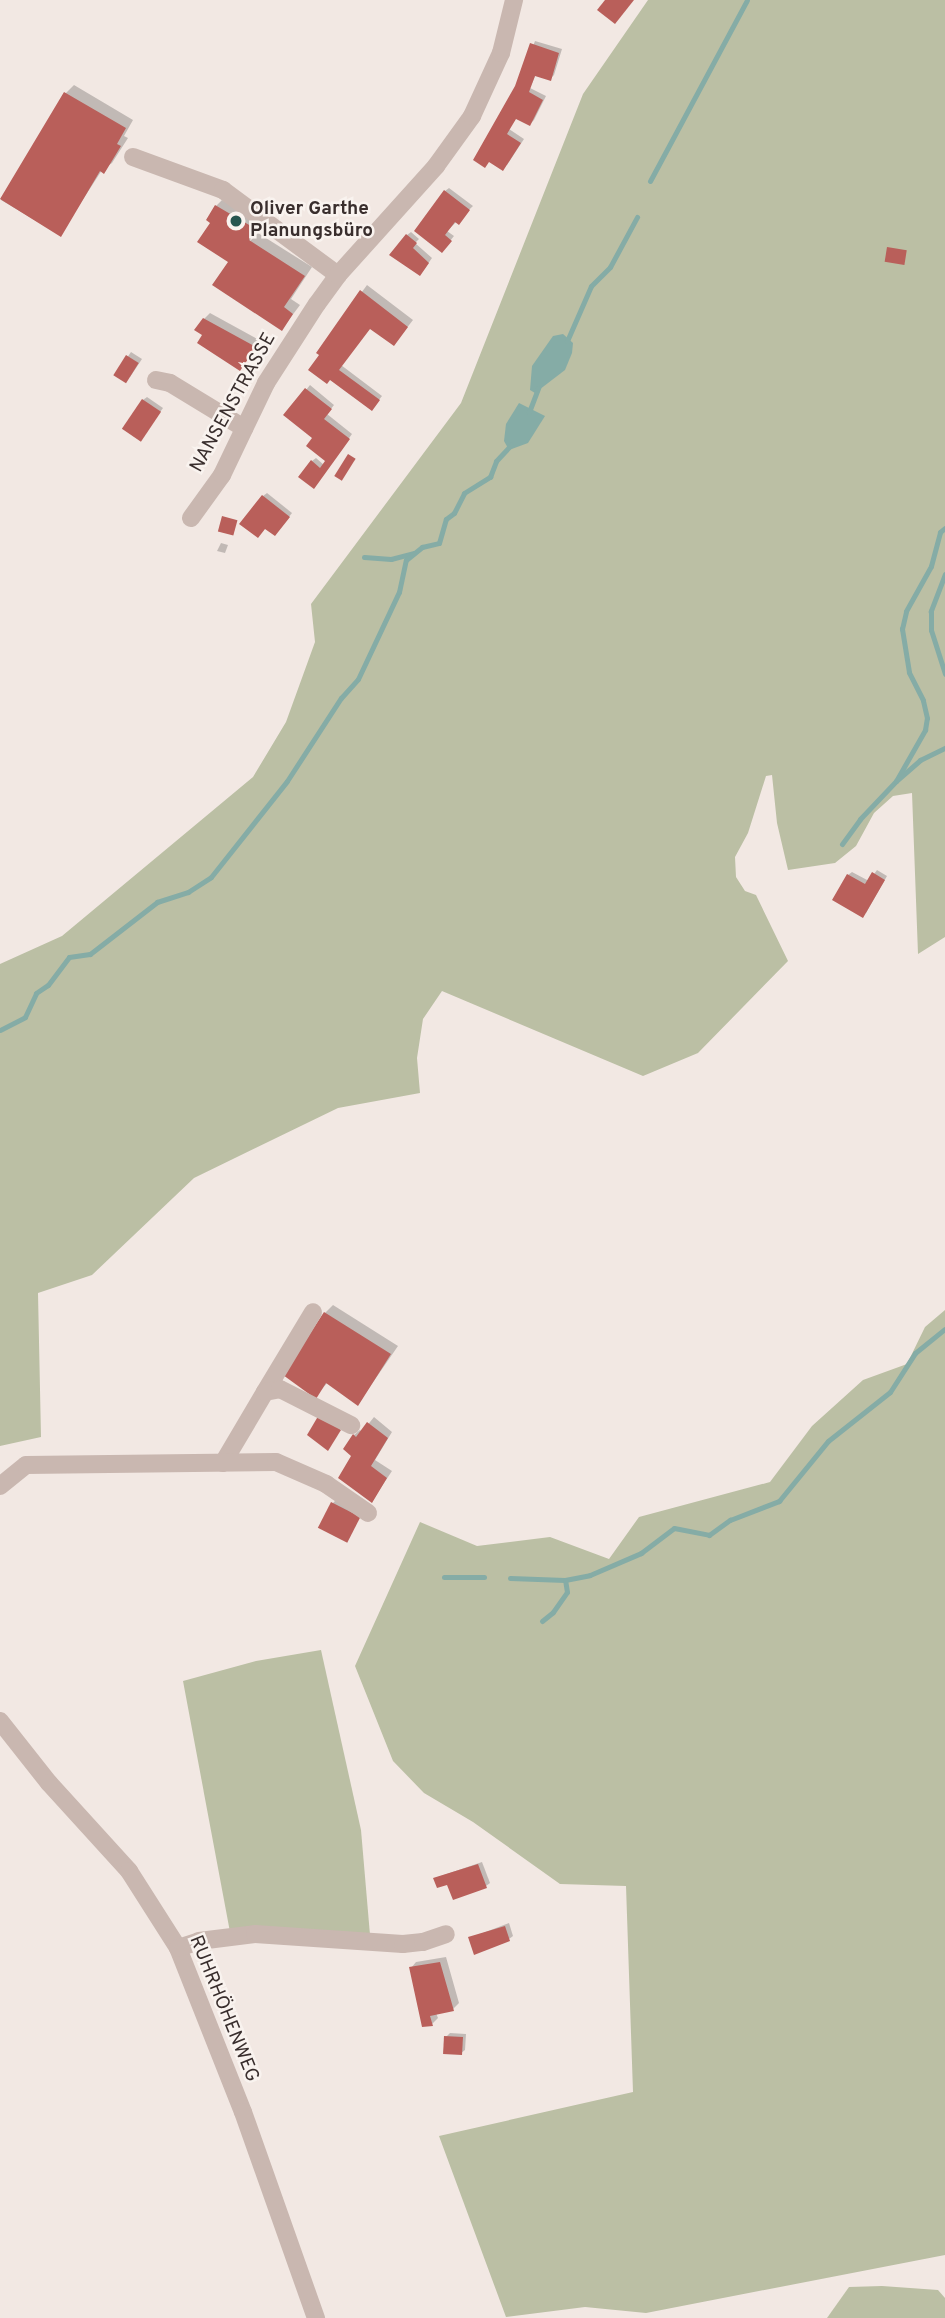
<!DOCTYPE html>
<html>
<head>
<meta charset="utf-8">
<style>
  body { margin:0 }
  #map { position:relative; width:945px; height:2318px; overflow:hidden; background:#f2e8e3; font-family:Overpass,sans-serif }
  div>[style] { position:absolute }
  [style*='--x'] { left:calc(var(--x)*1px); top:calc(var(--y)*1px); width:calc(var(--w)*1px); rotate:calc(var(--a)*1deg) }
  .green>* { inset:0; background:#bbbfa4 }
  .water>* { inset:0; background:#85aca6 }
  .shadow>* { inset:0; background:#0003 }
  .stream>* { height:5px; margin:-2.5px; padding:0 2.5px; transform-origin:2.5px; border-radius:2.5px; background:#85aca6 }
  .building>* { inset:0; background:#b95f5a; transform-origin:0 0 }
  .minor>* { height:18px; margin:-9px; padding:0 9px; transform-origin:9px; border-radius:9px; background:#c9b7b0 }
  .dots>* { width:19px; height:19px; translate:-50% -50%; box-sizing:border-box; border:4px solid #f9f3ef; border-radius:50% }
  span { translate:-50% -50%; white-space:nowrap; text-align:center; line-height:1.15; -webkit-text-stroke:5px #f9f3ef; paint-order:stroke }
  .poi-label { font-size:19px; color:#392e2d; font-weight:700 }
  .left { translate:0 -50%; text-align:left }
  .street-label { font-size:19px; color:#392e2d }
</style>
</head>
<body>
<div id="map">
  <div class="green">
    <div style="clip-path:polygon(648px 0,945px 0,945px 937px,918px 954px,912px 793px,893px 796px,874px 813px,856px 846px,835px 863px,788px 870px,777px 823px,772px 775px,766px 776px,748px 833px,735px 857px,736px 877px,745px 891px,756px 895px,788px 961px,698px 1053px,643px 1076px,442px 991px,423px 1019px,417px 1058px,420px 1093px,338px 1108px,194px 1178px,92px 1275px,38px 1293px,41px 1437px,0 1446px,0 964px,62px 936px,253px 777px,286px 722px,315px 642px,311px 604px,461px 403px,583px 94px)"></div>
    <div style="clip-path:polygon(945px 1310px,945px 2255px,646px 2313px,585px 2307px,506px 2317px,439px 2136px,633px 2092px,626px 1886px,560px 1884px,473px 1822px,424px 1793px,393px 1761px,355px 1666px,420px 1522px,477px 1546px,550px 1537px,609px 1559px,639px 1517px,770px 1482px,812px 1426px,863px 1380px,907px 1364px,925px 1327px)"></div>
    <div style="clip-path:polygon(321px 1650px,361px 1830px,370px 1935px,230px 1932px,183px 1681px,256px 1661px)"></div>
    <div style="clip-path:polygon(882px 2286px,938px 2290px,945px 2298px,945px 2318px,827px 2318px,849px 2287px)"></div>
  </div>
  <div class="water">
    <div style="clip-path:polygon(563px 334px,573px 343px,572px 353px,565px 370px,535px 393px,530px 390px,532px 366px,553px 336px)"></div>
    <div style="clip-path:polygon(519px 403px,545px 416px,528px 443px,509px 450px,504px 441px,506px 424px)"></div>
  </div>
  <div class="shadow">
    <div style="clip-path:polygon(535px 41px,562px 49px,554px 75px,550px 79px,536px 74px,530px 88px,546px 96px,534px 120px,530px 124px,516px 117px,509px 129px,524px 139px,507px 165px,489px 160px)"></div>
    <div style="clip-path:polygon(74px 85px,133px 120px,124px 136px,128px 138px,112px 163px,102px 170px,60px 235px,1px 200px,66px 93px)"></div>
    <div style="clip-path:polygon(449px 188px,473px 206px,447px 231px,454px 236px,442px 251px,445px 191px)"></div>
    <div style="clip-path:polygon(222px 200px,260px 223px,249px 242px,258px 233px,312px 267px,291px 299px,300px 305px,282px 329px,233px 263px,212px 222px,216px 206px)"></div>
    <div style="clip-path:polygon(411px 232px,419px 239px,415px 243px,432px 258px,423px 271px,407px 235px)"></div>
    <div style="clip-path:polygon(367px 285px,413px 320px,399px 338px,371px 327px,341px 365px,382px 396px,375px 405px,318px 352px)"></div>
    <div style="clip-path:polygon(210px 313px,261px 341px,240px 369px,205px 335px,204px 319px)"></div>
    <div style="clip-path:polygon(131px 352px,142px 359px,130px 377px,116px 374px)"></div>
    <div style="clip-path:polygon(310px 385px,334px 405px,327px 414px,352px 434px,317px 483px,312px 461px,316px 458px,324px 465px,328px 461px,315px 438px,286px 415px)"></div>
    <div style="clip-path:polygon(147px 397px,163px 408px,144px 435px,143px 400px)"></div>
    <div style="clip-path:polygon(267px 493px,292px 513px,278px 531px,263px 496px)"></div>
    <div style="clip-path:polygon(221px 543px,228px 545px,225px 553px,217px 551px)"></div>
    <div style="clip-path:polygon(877px 870px,887px 876px,866px 913px,848px 875px,852px 872px,869px 881px)"></div>
    <div style="clip-path:polygon(333px 1305px,398px 1346px,358px 1404px,328px 1382px,316px 1396px,325px 1313px)"></div>
    <div style="clip-path:polygon(374px 1417px,392px 1432px,375px 1460px,392px 1471px,372px 1501px,353px 1455px,354px 1435px,360px 1430px,362px 1432px)"></div>
    <div style="clip-path:polygon(336px 1500px,362px 1513px,348px 1536px,332px 1504px)"></div>
    <div style="clip-path:polygon(482px 1862px,490px 1883px,486px 1886px,435px 1878px)"></div>
    <div style="clip-path:polygon(509px 1923px,513px 1936px,509px 1939px,470px 1938px)"></div>
    <div style="clip-path:polygon(446px 1957px,459px 2003px,453px 2009px,436px 2013px,438px 2018px,432px 2024px,411px 1968px,416px 1962px)"></div>
    <div style="clip-path:polygon(450px 2033px,466px 2034px,465px 2050px,461px 2053px,446px 2037px)"></div>
  </div>
  <div class="stream">
    <div style="--x:650;--y:181;--w:205;--a:-61.8"></div>
    <div style="--x:567;--y:341;--w:60;--a:-66.4"></div>
    <div style="--x:591;--y:286;--w:27;--a:-45"></div>
    <div style="--x:610;--y:267;--w:57;--a:-61.6"></div>
    <div style="--x:529;--y:412;--w:26;--a:-69"></div>
    <div style="--x:364;--y:557;--w:27;--a:4"></div>
    <div style="--x:391;--y:559;--w:23;--a:-15"></div>
    <div style="--x:945;--y:574;--w:40;--a:111"></div>
    <div style="--x:931;--y:611;--w:19;--a:90"></div>
    <div style="--x:931;--y:630;--w:46;--a:72.3"></div>
    <div style="--x:896;--y:781;--w:59;--a:-60.4"></div>
    <div style="--x:925;--y:730;--w:12;--a:-81"></div>
    <div style="--x:927;--y:718;--w:18;--a:-103"></div>
    <div style="--x:923;--y:700;--w:31;--a:-117"></div>
    <div style="--x:909;--y:672;--w:44;--a:-99.2"></div>
    <div style="--x:902;--y:629;--w:18;--a:-77"></div>
    <div style="--x:906;--y:611;--w:51;--a:-60.9"></div>
    <div style="--x:931;--y:566;--w:35;--a:-75"></div>
    <div style="--x:940;--y:532;--w:6;--a:-39"></div>
    <div style="--x:842;--y:844;--w:31;--a:-54"></div>
    <div style="--x:860;--y:819;--w:52;--a:-46.5"></div>
    <div style="--x:896;--y:781;--w:32;--a:-41"></div>
    <div style="--x:920;--y:760;--w:28;--a:-26"></div>
    <div style="--x:0;--y:1030;--w:28;--a:-27"></div>
    <div style="--x:25;--y:1017;--w:26;--a:-65"></div>
    <div style="--x:36;--y:993;--w:14;--a:-34"></div>
    <div style="--x:48;--y:985;--w:35;--a:-53"></div>
    <div style="--x:69;--y:957;--w:21;--a:-8"></div>
    <div style="--x:90;--y:954;--w:85;--a:-37.8"></div>
    <div style="--x:157;--y:902;--w:33;--a:-18"></div>
    <div style="--x:188;--y:892;--w:27;--a:-33"></div>
    <div style="--x:211;--y:877;--w:122;--a:-51.6"></div>
    <div style="--x:287;--y:781;--w:99;--a:-57"></div>
    <div style="--x:341;--y:698;--w:25;--a:-48"></div>
    <div style="--x:358;--y:679;--w:96;--a:-64.8"></div>
    <div style="--x:399;--y:592;--w:33;--a:-78"></div>
    <div style="--x:406;--y:560;--w:21;--a:-39"></div>
    <div style="--x:422;--y:547;--w:17;--a:-13"></div>
    <div style="--x:439;--y:543;--w:25;--a:-74"></div>
    <div style="--x:446;--y:519;--w:10;--a:-37"></div>
    <div style="--x:454;--y:513;--w:22;--a:-63"></div>
    <div style="--x:464;--y:493;--w:31;--a:-32"></div>
    <div style="--x:490;--y:477;--w:17;--a:-69"></div>
    <div style="--x:496;--y:461;--w:22;--a:-47"></div>
    <div style="--x:444;--y:1577;--w:40;--a:0"></div>
    <div style="--x:510;--y:1578;--w:55;--a:2.1"></div>
    <div style="--x:565;--y:1580;--w:25;--a:-11"></div>
    <div style="--x:590;--y:1575;--w:56;--a:-23.3"></div>
    <div style="--x:641;--y:1553;--w:41;--a:-37.1"></div>
    <div style="--x:674;--y:1528;--w:36;--a:11"></div>
    <div style="--x:709;--y:1535;--w:26;--a:-36"></div>
    <div style="--x:730;--y:1520;--w:53;--a:-21.2"></div>
    <div style="--x:779;--y:1501;--w:77;--a:-50.8"></div>
    <div style="--x:828;--y:1441;--w:79;--a:-38.3"></div>
    <div style="--x:890;--y:1392;--w:46;--a:-57.3"></div>
    <div style="--x:915;--y:1353;--w:38;--a:-39"></div>
    <div style="--x:542;--y:1621;--w:14;--a:-39"></div>
    <div style="--x:553;--y:1612;--w:24;--a:-55"></div>
    <div style="--x:567;--y:1592;--w:12;--a:-99"></div>
  </div>
  <div class="building">
    <div style="clip-path:polygon(605px 0,634px 0,615px 24px,597px 10px)"></div>
    <div style="clip-path:polygon(530px 43px,559px 53px,551px 81px,535px 76px,529px 92px,543px 100px,530px 126px,516px 119px,507px 134px,521px 143px,503px 171px,489px 162px,485px 168px,473px 160px,515px 86px)"></div>
    <div style="clip-path:polygon(64px 92px,126px 128px,117px 144px,121px 146px,104px 174px,100px 171px,61px 237px,0 199px)"></div>
    <div style="clip-path:polygon(444px 190px,470px 210px,459px 225px,455px 222px,445px 235px,452px 241px,442px 253px,414px 231px)"></div>
    <div style="clip-path:polygon(215px 205px,256px 229px,249px 240px,305px 276px,284px 307px,293px 314px,282px 331px,212px 285px,228px 262px,197px 242px,210px 223px,206px 220px)"></div>
    <div style="clip-path:polygon(406px 234px,417px 243px,413px 248px,429px 263px,420px 276px,389px 255px)"></div>
    <div style="left:887px;top:247px;width:20px;height:15px;rotate:9deg"></div>
    <div style="clip-path:polygon(360px 290px,408px 327px,394px 346px,370px 329px,339px 370px,380px 400px,372px 411px,330px 380px,327px 384px,308px 370px,319px 355px,316px 353px)"></div>
    <div style="clip-path:polygon(203px 318px,256px 347px,240px 371px,197px 343px,202px 335px,194px 330px)"></div>
    <div style="left:126px;top:355px;width:15px;height:24px;rotate:32deg"></div>
    <div style="clip-path:polygon(305px 388px,332px 409px,324px 419px,350px 439px,314px 489px,298px 477px,311px 460px,320px 468px,325px 461px,306px 446px,312px 438px,283px 415px)"></div>
    <div style="left:142px;top:399px;width:23px;height:36px;rotate:34deg"></div>
    <div style="left:348px;top:454px;width:9px;height:26px;rotate:32deg"></div>
    <div style="clip-path:polygon(262px 495px,290px 517px,275px 536px,265px 529px,258px 538px,239px 524px)"></div>
    <div style="left:222px;top:516px;width:16px;height:16px;rotate:15deg"></div>
    <div style="clip-path:polygon(872px 872px,885px 880px,863px 918px,832px 900px,847px 874px,865px 884px)"></div>
    <div style="clip-path:polygon(324px 1312px,391px 1354px,358px 1406px,326px 1383px,316px 1399px,283px 1375px)"></div>
    <div style="clip-path:polygon(320px 1413px,341px 1430px,328px 1451px,307px 1435px)"></div>
    <div style="clip-path:polygon(367px 1422px,388px 1438px,371px 1466px,387px 1478px,372px 1503px,338px 1478px,351px 1456px,343px 1449px,353px 1434px,356px 1437px)"></div>
    <div style="left:331px;top:1502px;width:33px;height:29px;rotate:27deg"></div>
    <div style="clip-path:polygon(478px 1864px,487px 1888px,453px 1900px,447px 1885px,437px 1888px,433px 1878px)"></div>
    <div style="clip-path:polygon(505px 1926px,510px 1941px,474px 1955px,468px 1937px)"></div>
    <div style="clip-path:polygon(440px 1962px,454px 2011px,430px 2016px,433px 2026px,422px 2027px,409px 1967px)"></div>
    <div style="left:444px;top:2036px;width:19px;height:18px;rotate:3deg"></div>
  </div>
  <div class="minor">
    <div style="--x:133;--y:157;--w:96;--a:20.1"></div>
    <div style="--x:223;--y:190;--w:143;--a:36.5"></div>
    <div style="--x:156;--y:380;--w:14;--a:12"></div>
    <div style="--x:170;--y:383;--w:87;--a:31.3"></div>
    <div style="--x:191;--y:518;--w:53;--a:-54.2"></div>
    <div style="--x:222;--y:475;--w:102;--a:-64.4"></div>
    <div style="--x:266;--y:383;--w:94;--a:-57.2"></div>
    <div style="--x:317;--y:304;--w:36;--a:-54"></div>
    <div style="--x:338;--y:275;--w:147;--a:-48"></div>
    <div style="--x:436;--y:166;--w:62;--a:-54.2"></div>
    <div style="--x:472;--y:116;--w:69;--a:-65.3"></div>
    <div style="--x:501;--y:53;--w:55;--a:-76.2"></div>
    <div style="--x:265;--y:1392;--w:93;--a:-59"></div>
    <div style="--x:223;--y:1463;--w:82;--a:-59.4"></div>
    <div style="--x:265;--y:1392;--w:15;--a:-11"></div>
    <div style="--x:280;--y:1389;--w:80;--a:26.9"></div>
    <div style="--x:0;--y:1486;--w:33;--a:-39"></div>
    <div style="--x:26;--y:1465;--w:250;--a:-0.7"></div>
    <div style="--x:276;--y:1462;--w:55;--a:23.7"></div>
    <div style="--x:326;--y:1484;--w:51;--a:34.6"></div>
    <div style="--x:0;--y:1721;--w:79;--a:51.7"></div>
    <div style="--x:49;--y:1783;--w:119;--a:47.7"></div>
    <div style="--x:129;--y:1871;--w:91;--a:57.5"></div>
    <div style="--x:178;--y:1948;--w:176;--a:68.4"></div>
    <div style="--x:243;--y:2112;--w:219;--a:70.5"></div>
    <div style="--x:178;--y:1948;--w:22;--a:-18"></div>
    <div style="--x:199;--y:1941;--w:56;--a:-7.1"></div>
    <div style="--x:255;--y:1934;--w:148;--a:3.9"></div>
    <div style="--x:403;--y:1944;--w:20;--a:-6"></div>
    <div style="--x:423;--y:1942;--w:24;--a:-19"></div>
  </div>
  <div class="dots">
    <div style="left:236px;top:221px;background:#275650"></div>
  </div>
  <div class="poi-label">
    <span class="left" style="left:250px;top:221px">Oliver Garthe<br>Planungsbüro</span>
  </div>
  <div class="street-label">
    <span style="left:234px;top:403px;rotate:-61deg">NANSENSTRASSE</span>
    <span style="left:223px;top:2009px;rotate:68deg">RUHRHÖHENWEG</span>
  </div>
</div>
</body>
</html>
